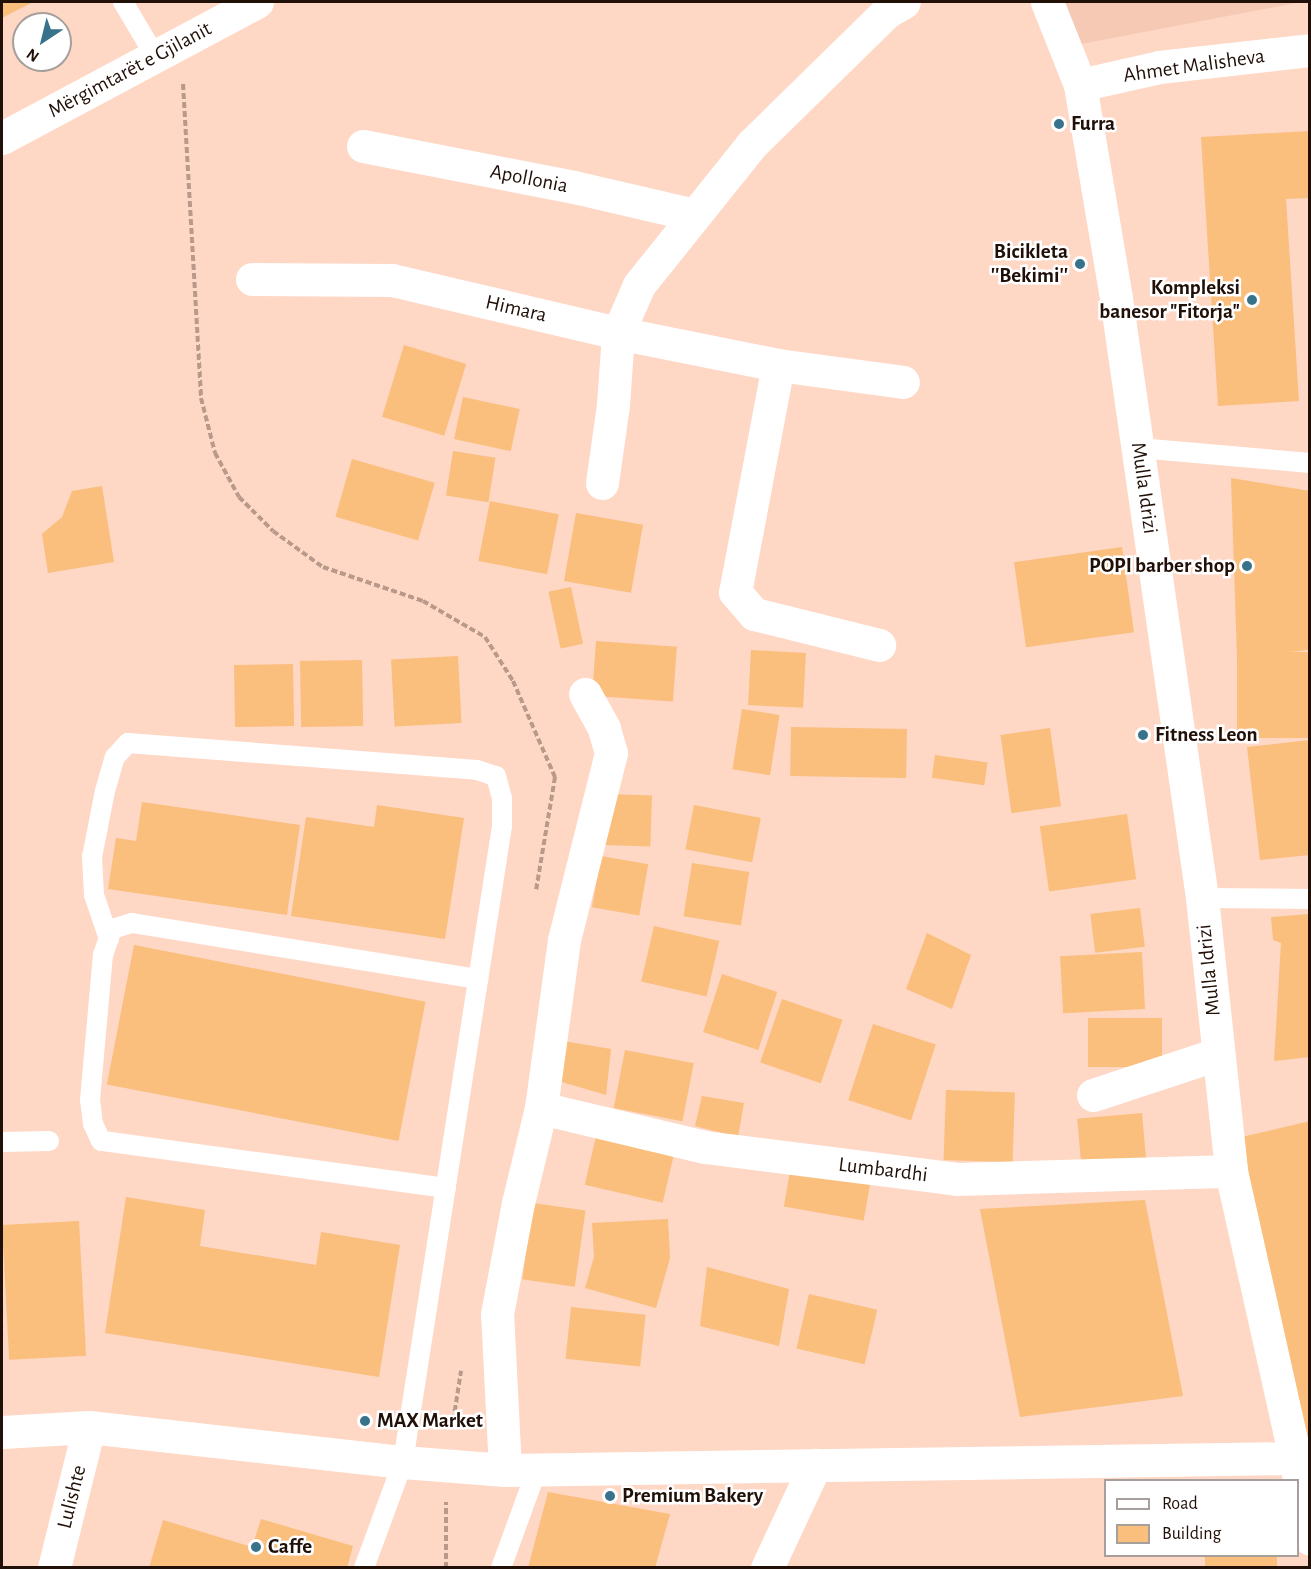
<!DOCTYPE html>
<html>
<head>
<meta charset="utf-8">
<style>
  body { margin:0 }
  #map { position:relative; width:1311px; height:1569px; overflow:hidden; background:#fed7c5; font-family:"Alegreya Sans",sans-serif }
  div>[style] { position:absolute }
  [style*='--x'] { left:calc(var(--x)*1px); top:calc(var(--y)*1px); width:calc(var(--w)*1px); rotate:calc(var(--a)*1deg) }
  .built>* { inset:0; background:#f5c9b4 }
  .building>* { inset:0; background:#fabe7d; transform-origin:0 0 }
  .path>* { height:4px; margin-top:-2px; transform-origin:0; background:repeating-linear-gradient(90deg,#b9998a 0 6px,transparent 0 9px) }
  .service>* { height:20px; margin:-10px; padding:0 10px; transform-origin:10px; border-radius:10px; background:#fff }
  .minor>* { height:33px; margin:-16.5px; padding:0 16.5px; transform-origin:16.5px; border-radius:16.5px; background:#fff }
  .tertiary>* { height:33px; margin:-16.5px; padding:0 16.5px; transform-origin:16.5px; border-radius:16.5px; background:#fff }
  .dots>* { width:16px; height:16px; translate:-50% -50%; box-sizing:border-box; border:3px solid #fff; border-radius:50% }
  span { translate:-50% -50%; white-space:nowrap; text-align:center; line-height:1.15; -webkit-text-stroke:5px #fff; paint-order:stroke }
  .street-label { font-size:21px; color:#211008 }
  .poi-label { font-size:21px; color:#211008; font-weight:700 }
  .left { translate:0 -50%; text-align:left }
  .right { translate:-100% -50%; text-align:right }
  .frame { position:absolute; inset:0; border:3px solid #211008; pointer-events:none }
  .legend { position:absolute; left:1104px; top:1479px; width:195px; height:78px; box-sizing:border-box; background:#fff; border:2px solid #a69f9c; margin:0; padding:8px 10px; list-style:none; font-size:18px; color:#211008 }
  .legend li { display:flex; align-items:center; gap:12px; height:30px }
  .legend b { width:30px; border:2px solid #a69f9c }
  .north { position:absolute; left:12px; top:12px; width:60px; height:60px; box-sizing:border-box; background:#fff; border:2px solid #a69f9c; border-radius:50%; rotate:215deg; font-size:16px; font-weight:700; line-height:24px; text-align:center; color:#211008 }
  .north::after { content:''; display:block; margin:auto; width:21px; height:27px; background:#38738b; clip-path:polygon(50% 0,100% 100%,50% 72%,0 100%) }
</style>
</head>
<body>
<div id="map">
  <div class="built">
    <div style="clip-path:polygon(1059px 2px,1301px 2px,1076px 45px)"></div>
  </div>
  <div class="building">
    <div style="clip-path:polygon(2px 2px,33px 2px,2px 18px)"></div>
    <div style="clip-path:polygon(1310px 131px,1310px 198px,1286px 199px,1299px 401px,1218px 406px,1201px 137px)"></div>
    <div style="left:404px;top:345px;width:65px;height:75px;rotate:17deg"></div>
    <div style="left:463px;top:397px;width:58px;height:43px;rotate:12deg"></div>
    <div style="left:453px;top:451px;width:43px;height:45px;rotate:9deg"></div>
    <div style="left:352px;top:459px;width:86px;height:60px;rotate:16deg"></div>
    <div style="clip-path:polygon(1231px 478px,1310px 491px,1308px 650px,1237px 658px)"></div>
    <div style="clip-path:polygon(102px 486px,114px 562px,48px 573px,42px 534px,62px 517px,72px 491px)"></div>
    <div style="left:490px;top:501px;width:70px;height:61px;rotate:11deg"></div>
    <div style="left:576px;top:513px;width:68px;height:69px;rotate:10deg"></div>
    <div style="left:1122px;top:547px;width:86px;height:109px;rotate:82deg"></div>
    <div style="left:571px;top:587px;width:58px;height:23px;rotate:78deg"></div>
    <div style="left:596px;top:641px;width:81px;height:55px;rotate:4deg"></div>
    <div style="left:751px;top:650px;width:55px;height:55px;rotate:3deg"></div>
    <div style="left:1310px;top:652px;width:86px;height:73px;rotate:90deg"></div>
    <div style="left:458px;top:656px;width:67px;height:67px;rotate:87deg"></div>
    <div style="left:362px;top:660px;width:66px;height:62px;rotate:89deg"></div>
    <div style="left:293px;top:664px;width:62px;height:59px;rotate:89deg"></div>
    <div style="left:742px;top:709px;width:38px;height:61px;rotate:9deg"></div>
    <div style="left:791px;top:727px;width:116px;height:49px;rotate:1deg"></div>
    <div style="left:1050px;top:728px;width:79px;height:50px;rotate:82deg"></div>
    <div style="clip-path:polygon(1310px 740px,1310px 855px,1260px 860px,1247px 747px)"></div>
    <div style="left:935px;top:755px;width:53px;height:23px;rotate:8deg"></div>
    <div style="left:606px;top:794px;width:46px;height:51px;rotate:2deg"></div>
    <div style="clip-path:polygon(142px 802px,300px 825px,287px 915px,108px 889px,116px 838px,136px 841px)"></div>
    <div style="clip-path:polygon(377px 805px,464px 818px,445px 939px,291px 916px,306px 817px,374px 827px)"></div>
    <div style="left:694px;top:805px;width:68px;height:45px;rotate:11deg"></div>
    <div style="left:1127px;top:814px;width:66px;height:88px;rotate:82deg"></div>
    <div style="left:601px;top:856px;width:48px;height:52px;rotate:10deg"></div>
    <div style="left:692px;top:863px;width:58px;height:54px;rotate:9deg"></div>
    <div style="left:1140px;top:908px;width:39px;height:50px;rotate:83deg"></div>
    <div style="clip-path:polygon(1310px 914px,1310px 1057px,1274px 1061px,1281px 943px,1273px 940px,1271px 917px)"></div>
    <div style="left:654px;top:926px;width:67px;height:57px;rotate:13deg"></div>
    <div style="clip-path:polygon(927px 933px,971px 955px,952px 1009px,906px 989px)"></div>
    <div style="left:134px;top:945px;width:297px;height:142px;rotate:11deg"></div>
    <div style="left:1142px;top:952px;width:57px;height:82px;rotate:87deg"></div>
    <div style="left:722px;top:974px;width:58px;height:61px;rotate:18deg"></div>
    <div style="left:782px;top:999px;width:64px;height:67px;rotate:19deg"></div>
    <div style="left:1162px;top:1018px;width:49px;height:74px;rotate:90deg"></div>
    <div style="left:873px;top:1024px;width:66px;height:80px;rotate:18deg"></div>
    <div style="clip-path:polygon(557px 1040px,611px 1049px,606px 1095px,555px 1080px)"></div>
    <div style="left:625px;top:1050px;width:70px;height:59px;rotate:11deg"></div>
    <div style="left:946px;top:1090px;width:69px;height:70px;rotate:2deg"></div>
    <div style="clip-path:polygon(702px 1096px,744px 1103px,738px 1137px,695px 1126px)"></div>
    <div style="left:1142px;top:1113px;width:46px;height:65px;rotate:85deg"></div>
    <div style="clip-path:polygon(1310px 1121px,1310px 1473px,1229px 1140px)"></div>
    <div style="left:596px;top:1136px;width:80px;height:50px;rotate:13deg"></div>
    <div style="left:791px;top:1166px;width:81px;height:41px;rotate:10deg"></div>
    <div style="clip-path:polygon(126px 1197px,205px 1210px,200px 1246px,316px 1265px,321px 1232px,400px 1245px,379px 1377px,105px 1333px)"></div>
    <div style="clip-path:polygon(1145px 1200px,1183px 1396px,1020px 1417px,980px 1209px)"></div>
    <div style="left:533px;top:1203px;width:53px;height:77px;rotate:8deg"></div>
    <div style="clip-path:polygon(668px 1219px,670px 1258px,656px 1308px,585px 1288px,594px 1257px,592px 1223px)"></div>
    <div style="left:79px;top:1221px;width:135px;height:77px;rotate:87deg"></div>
    <div style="clip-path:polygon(707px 1267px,789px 1289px,779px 1346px,700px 1326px)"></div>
    <div style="left:809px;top:1294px;width:70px;height:56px;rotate:13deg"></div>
    <div style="left:571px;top:1307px;width:75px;height:52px;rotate:6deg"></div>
    <div style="clip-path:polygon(548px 1492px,670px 1514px,655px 1568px,528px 1568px)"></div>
    <div style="clip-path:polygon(261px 1519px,353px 1546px,347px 1568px,149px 1568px,163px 1520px,252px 1547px)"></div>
    <div style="left:1205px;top:1556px;width:72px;height:12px"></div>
  </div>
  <div class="path">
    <div style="--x:183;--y:84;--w:315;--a:86.7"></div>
    <div style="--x:201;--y:398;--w:57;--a:75.7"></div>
    <div style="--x:215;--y:453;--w:50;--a:61.4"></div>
    <div style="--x:239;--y:497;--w:48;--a:45"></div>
    <div style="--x:273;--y:531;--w:62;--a:35.8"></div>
    <div style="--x:323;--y:567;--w:106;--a:18.8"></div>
    <div style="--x:423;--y:601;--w:72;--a:30.1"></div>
    <div style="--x:485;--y:637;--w:52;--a:57.5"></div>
    <div style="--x:513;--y:681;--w:105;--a:66.4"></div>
    <div style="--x:555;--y:777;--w:115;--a:99.5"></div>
    <div style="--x:452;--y:1429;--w:59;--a:-81.2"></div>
    <div style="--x:446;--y:1568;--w:66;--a:-90"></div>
  </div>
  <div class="service">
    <div style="--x:123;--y:2;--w:63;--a:59.3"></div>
    <div style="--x:1139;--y:448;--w:172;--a:5"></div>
    <div style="--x:1202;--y:898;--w:108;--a:0.5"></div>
    <div style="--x:109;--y:939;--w:46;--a:-108.8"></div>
    <div style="--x:94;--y:895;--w:38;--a:-93"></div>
    <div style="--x:92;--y:857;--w:67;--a:-78.9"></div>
    <div style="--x:105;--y:791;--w:35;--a:-74"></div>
    <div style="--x:115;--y:757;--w:19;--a:-47"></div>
    <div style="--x:128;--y:743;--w:350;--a:4.4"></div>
    <div style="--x:477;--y:770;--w:20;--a:18"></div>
    <div style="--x:496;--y:776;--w:23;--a:75"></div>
    <div style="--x:502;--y:798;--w:28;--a:90"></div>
    <div style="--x:502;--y:826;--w:644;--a:98.85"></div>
    <div style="--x:403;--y:1462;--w:113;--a:110.2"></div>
    <div style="--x:2;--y:1142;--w:47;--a:-1.2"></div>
    <div style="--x:446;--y:1188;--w:348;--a:-172.2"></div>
    <div style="--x:101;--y:1141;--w:19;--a:-115"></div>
    <div style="--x:93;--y:1124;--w:24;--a:-97"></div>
    <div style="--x:90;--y:1100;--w:146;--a:-84.9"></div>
    <div style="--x:103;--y:955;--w:28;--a:-71"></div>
    <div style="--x:112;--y:929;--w:21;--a:-17"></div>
    <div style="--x:132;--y:923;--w:351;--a:9.2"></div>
    <div style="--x:501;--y:1568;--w:105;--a:-70"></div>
  </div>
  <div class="minor">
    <div style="--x:363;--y:146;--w:215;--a:11"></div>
    <div style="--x:574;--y:187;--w:123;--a:13.1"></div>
    <div style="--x:252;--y:279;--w:140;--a:0.4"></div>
    <div style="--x:392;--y:280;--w:232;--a:13.2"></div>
    <div style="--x:618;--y:333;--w:163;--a:11.3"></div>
    <div style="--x:778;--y:365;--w:126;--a:7.7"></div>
    <div style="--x:778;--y:365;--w:231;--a:100.7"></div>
    <div style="--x:735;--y:592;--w:29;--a:49"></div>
    <div style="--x:754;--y:614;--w:129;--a:13.9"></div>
    <div style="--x:602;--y:483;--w:79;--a:-82"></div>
    <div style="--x:613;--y:405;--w:72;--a:-86"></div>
    <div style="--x:618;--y:333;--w:52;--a:-66.4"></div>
    <div style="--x:639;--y:285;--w:181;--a:-51.3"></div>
    <div style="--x:752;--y:144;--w:190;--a:-44.4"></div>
    <div style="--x:888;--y:11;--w:18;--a:-29"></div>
    <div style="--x:1093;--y:1095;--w:132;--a:-18.2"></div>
    <div style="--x:541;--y:1108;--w:169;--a:13.4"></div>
    <div style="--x:705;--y:1147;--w:254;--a:7.2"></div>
    <div style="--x:957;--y:1179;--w:274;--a:-1.7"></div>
    <div style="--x:2;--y:1432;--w:87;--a:-3.3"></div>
    <div style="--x:89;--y:1427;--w:316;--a:6.4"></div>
    <div style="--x:403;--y:1462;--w:102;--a:4.5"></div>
    <div style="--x:505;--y:1470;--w:790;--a:-0.87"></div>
    <div style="--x:505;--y:1470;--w:156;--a:-92.9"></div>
    <div style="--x:497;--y:1314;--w:113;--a:-79.3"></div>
    <div style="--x:518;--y:1203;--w:98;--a:-76.4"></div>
    <div style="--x:541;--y:1108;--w:170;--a:-82.2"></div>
    <div style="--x:564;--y:940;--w:193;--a:-75.9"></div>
    <div style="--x:611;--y:753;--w:26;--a:-106"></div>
    <div style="--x:604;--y:728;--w:39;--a:-119"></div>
    <div style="--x:54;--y:1568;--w:145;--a:-76.1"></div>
    <div style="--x:767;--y:1568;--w:114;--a:-65"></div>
  </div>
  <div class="tertiary">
    <div style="--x:1047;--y:2;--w:89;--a:68.3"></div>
    <div style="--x:1080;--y:85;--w:216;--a:80.4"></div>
    <div style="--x:1116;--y:298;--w:606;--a:81.84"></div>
    <div style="--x:1202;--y:898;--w:275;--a:83.9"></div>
    <div style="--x:1231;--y:1171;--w:294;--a:77.4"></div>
    <div style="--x:1295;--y:1458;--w:82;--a:79.5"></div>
    <div style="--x:1080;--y:85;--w:81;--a:-12.8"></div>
    <div style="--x:1159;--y:67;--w:152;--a:-6.4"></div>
    <div style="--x:2;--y:138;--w:289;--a:-28.1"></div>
  </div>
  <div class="dots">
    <div style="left:1059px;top:124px;background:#38738b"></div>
    <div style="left:1080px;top:264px;background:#38738b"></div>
    <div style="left:1252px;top:300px;background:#38738b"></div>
    <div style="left:1247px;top:566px;background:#38738b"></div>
    <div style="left:1143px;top:735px;background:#38738b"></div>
    <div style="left:365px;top:1421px;background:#38738b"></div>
    <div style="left:610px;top:1496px;background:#38738b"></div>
    <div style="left:256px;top:1547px;background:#38738b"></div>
  </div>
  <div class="street-label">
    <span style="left:1194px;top:66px;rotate:-8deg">Ahmet Malisheva</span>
    <span style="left:130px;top:70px;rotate:-28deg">Mërgimtarët e Gjilanit</span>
    <span style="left:529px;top:179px;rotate:11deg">Apollonia</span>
    <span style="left:516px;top:309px;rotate:13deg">Himara</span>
    <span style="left:1144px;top:488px;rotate:82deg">Mulla Idrizi</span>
    <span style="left:1209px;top:970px;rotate:-96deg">Mulla Idrizi</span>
    <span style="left:883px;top:1170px;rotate:7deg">Lumbardhi</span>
    <span style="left:72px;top:1497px;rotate:-76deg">Lulishte</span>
  </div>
  <div class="poi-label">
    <span class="left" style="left:1071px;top:124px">Furra</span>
    <span class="right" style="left:1068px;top:264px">Bicikleta<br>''Bekimi''</span>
    <span class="right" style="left:1240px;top:300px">Kompleksi<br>banesor "Fitorja"</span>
    <span class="right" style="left:1235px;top:566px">POPI barber shop</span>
    <span class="left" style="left:1155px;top:735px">Fitness Leon</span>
    <span class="left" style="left:377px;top:1421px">MAX Market</span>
    <span class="left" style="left:622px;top:1496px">Premium Bakery</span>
    <span class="left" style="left:268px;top:1547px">Caffe</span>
  </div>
  <div class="frame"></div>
  <ul class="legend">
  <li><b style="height:8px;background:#fff"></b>Road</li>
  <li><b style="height:16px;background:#fabe7d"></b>Building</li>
  </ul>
  <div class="north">N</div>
</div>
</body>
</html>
